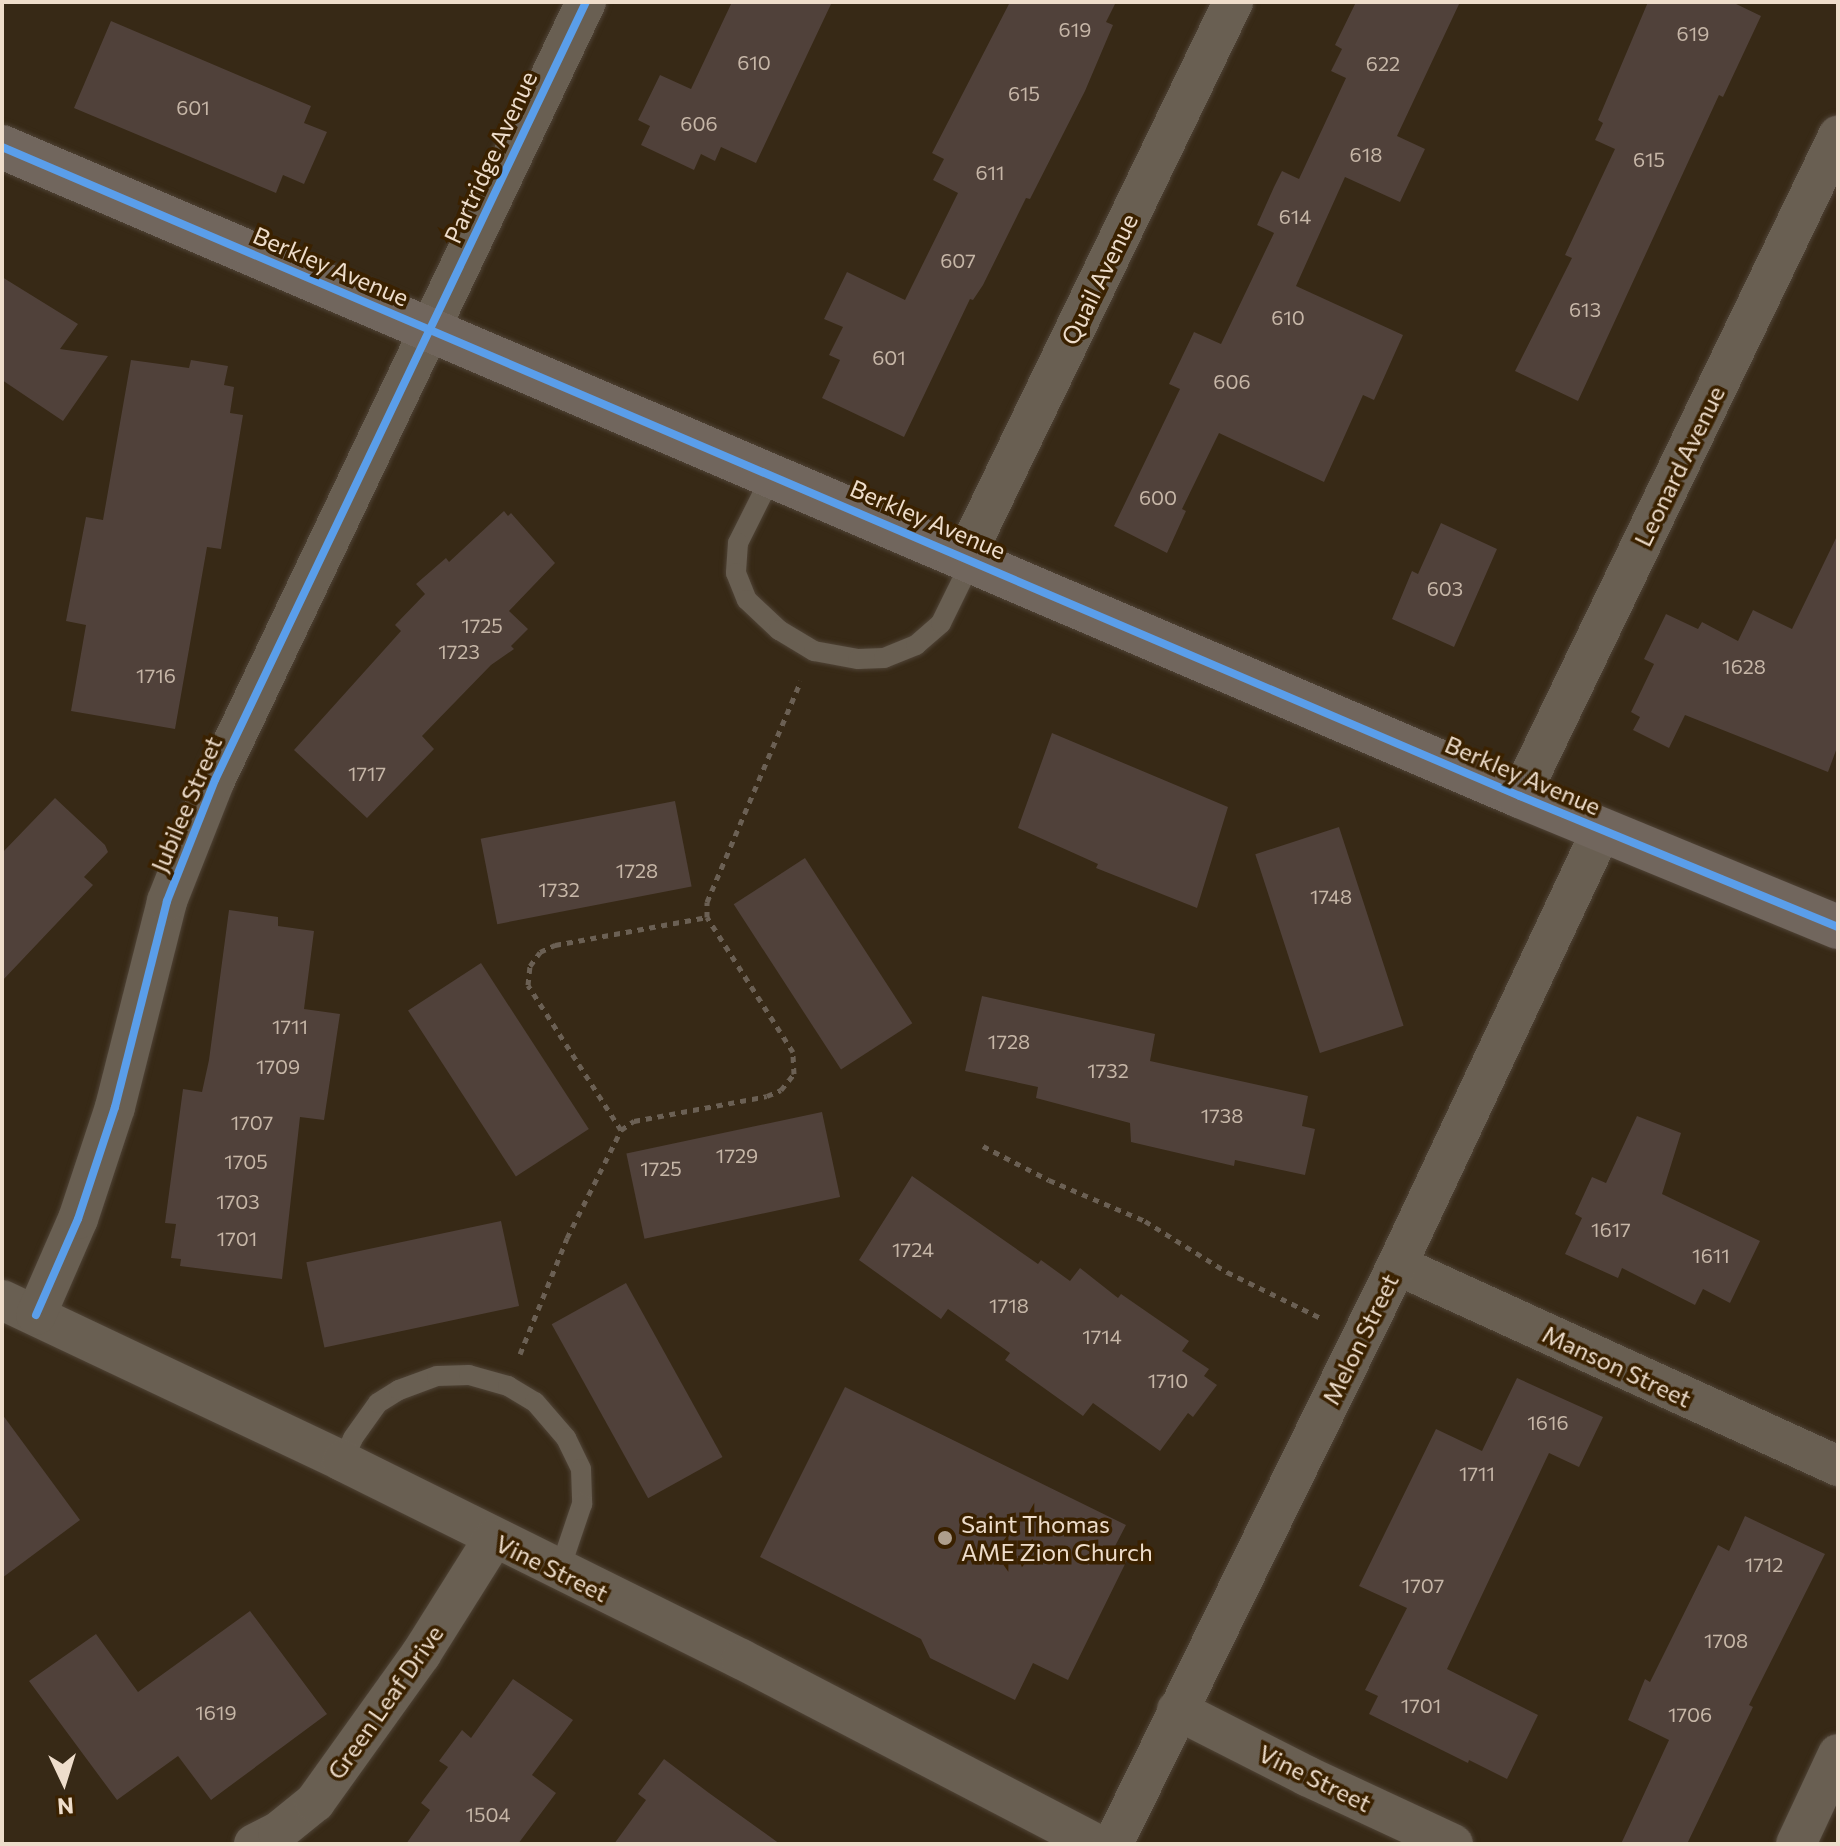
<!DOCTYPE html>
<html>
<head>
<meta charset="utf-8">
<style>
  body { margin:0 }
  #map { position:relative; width:1840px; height:1846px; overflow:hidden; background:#372916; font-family:Commissioner,sans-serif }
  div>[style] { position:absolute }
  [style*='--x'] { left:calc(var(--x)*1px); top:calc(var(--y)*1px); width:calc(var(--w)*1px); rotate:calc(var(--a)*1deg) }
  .building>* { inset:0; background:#50413a; transform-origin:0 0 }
  .path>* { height:5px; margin-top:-2.5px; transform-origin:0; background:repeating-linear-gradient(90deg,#6b6054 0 6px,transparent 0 12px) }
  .roads { filter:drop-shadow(0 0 2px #4f4336) drop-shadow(0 0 2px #4f4336) }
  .lane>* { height:20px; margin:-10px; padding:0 10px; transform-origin:10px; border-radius:10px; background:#695f52 }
  .street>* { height:40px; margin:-20px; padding:0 20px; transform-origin:20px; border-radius:20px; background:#695f52 }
  .secondary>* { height:44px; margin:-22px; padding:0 22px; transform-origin:22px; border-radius:22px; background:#71665d }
  .cycleway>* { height:8px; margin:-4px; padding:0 4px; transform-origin:4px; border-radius:4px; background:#5a9eea }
  .dots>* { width:22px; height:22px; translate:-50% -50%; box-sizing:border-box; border:4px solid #3a2100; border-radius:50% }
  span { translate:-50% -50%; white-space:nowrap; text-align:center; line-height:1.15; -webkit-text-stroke:7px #3a2100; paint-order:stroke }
  .number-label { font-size:20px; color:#c6b6a7 }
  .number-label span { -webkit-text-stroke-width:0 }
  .street-label { font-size:24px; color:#eeddcb }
  .poi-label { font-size:24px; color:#eeddcb }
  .left { translate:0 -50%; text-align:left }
  .frame { position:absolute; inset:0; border:4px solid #eeddcb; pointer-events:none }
  .north { position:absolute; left:24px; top:1742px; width:80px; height:80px; -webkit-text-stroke:6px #3a2100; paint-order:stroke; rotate:176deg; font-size:22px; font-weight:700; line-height:32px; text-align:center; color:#eeddcb }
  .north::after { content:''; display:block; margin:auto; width:28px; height:36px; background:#eeddcb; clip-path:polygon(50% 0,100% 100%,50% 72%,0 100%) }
</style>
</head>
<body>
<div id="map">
  <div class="building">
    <div style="clip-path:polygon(732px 2px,832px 2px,756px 163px,721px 147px,715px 161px,701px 154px,694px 170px,641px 145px,650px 126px,638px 120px,660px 75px,691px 89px)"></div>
    <div style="clip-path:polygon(1010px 2px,1116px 2px,1106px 22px,1113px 25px,1085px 91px,1030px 199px,1026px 198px,983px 285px,973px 300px,970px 299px,904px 437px,822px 398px,840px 360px,829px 355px,843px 327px,824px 319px,847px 272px,905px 300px,958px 193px,933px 180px,944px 159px,932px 153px)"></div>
    <div style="clip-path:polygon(1356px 2px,1460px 2px,1397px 136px,1425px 149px,1400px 202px,1345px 177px,1296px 286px,1403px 335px,1374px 400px,1363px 395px,1324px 482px,1219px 433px,1182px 509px,1186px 511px,1167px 553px,1114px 526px,1180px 389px,1169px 384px,1194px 332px,1221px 344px,1274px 233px,1257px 225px,1274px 187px,1282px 171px,1299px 179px,1346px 78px,1331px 71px,1342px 49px,1335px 45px)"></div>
    <div style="clip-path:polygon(1648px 2px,1732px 2px,1761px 16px,1723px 97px,1719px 95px,1578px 401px,1515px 371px,1572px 258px,1565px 255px,1615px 149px,1595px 140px,1603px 123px,1598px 120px)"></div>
    <div style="clip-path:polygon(111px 21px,311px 106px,304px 123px,327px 132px,304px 184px,283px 175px,276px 193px,74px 108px)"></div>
    <div style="clip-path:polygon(2px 277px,78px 324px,60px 349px,108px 356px,63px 421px,2px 380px)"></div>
    <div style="clip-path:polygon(131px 360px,189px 368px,191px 360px,228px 366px,224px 385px,234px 387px,230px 413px,243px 415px,221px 549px,207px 547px,175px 729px,71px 711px,86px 625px,66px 621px,86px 517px,103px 520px)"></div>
    <div style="clip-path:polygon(504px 511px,508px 516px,511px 513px,555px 563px,509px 611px,528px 629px,511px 646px,514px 649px,491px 665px,422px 736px,434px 749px,367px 818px,294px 750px,401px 631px,395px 625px,425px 594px,416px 584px,446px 558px,449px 562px)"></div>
    <div style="clip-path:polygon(1441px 523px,1497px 549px,1454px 647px,1392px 619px,1412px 571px,1418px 574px)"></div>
    <div style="clip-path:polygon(1838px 534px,1838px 745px,1828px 772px,1685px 715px,1669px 748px,1633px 730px,1640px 717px,1631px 712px,1654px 664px,1644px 659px,1666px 614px,1698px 629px,1702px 622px,1738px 641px,1753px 610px,1792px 629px)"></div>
    <div style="clip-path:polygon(1052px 733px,1228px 807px,1197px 908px,1096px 868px,1098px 864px,1018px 828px)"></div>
    <div style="clip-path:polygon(55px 798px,105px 845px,108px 852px,84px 877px,93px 885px,2px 981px,2px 853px)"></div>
    <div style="left:675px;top:801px;width:87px;height:198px;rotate:79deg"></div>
    <div style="left:1339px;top:827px;width:209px;height:88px;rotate:72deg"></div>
    <div style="left:805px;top:858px;width:197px;height:85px;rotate:57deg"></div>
    <div style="clip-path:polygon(229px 910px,278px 917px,278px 926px,314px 931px,304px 1009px,340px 1014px,324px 1120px,300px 1117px,282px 1279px,180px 1266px,181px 1259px,171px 1258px,176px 1224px,165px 1223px,183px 1089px,202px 1092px,209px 1060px)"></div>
    <div style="left:481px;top:963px;width:198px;height:87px;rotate:57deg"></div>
    <div style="clip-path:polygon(982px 996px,1155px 1034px,1150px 1061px,1308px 1096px,1302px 1126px,1315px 1129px,1305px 1175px,1235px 1160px,1234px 1166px,1131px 1142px,1130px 1123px,1036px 1098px,1038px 1087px,965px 1071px)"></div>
    <div style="left:822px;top:1112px;width:87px;height:200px;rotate:78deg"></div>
    <div style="clip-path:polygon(1637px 1116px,1681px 1133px,1662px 1194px,1760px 1241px,1730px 1303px,1703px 1289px,1695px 1305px,1622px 1268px,1618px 1278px,1565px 1254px,1582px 1218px,1575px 1214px,1592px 1177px,1606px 1183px)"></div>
    <div style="clip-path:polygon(912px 1176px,1038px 1264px,1041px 1260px,1070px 1281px,1080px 1268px,1118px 1298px,1121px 1294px,1189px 1341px,1182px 1351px,1209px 1369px,1204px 1376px,1217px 1385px,1193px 1417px,1188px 1413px,1160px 1451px,1093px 1403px,1083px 1416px,1005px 1360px,1010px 1353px,948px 1309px,941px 1319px,859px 1260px)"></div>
    <div style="left:501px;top:1221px;width:87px;height:199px;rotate:78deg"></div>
    <div style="left:626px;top:1283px;width:199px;height:85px;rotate:61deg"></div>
    <div style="clip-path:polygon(1517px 1378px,1603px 1417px,1579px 1467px,1549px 1453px,1447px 1669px,1538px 1715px,1507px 1779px,1469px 1760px,1468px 1763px,1369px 1714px,1378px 1696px,1365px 1690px,1407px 1608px,1359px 1586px,1436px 1429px,1482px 1451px)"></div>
    <div style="clip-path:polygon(845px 1387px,1126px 1525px,1113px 1550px,1128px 1558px,1068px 1680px,1033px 1663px,1015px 1700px,930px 1658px,921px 1639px,760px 1557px)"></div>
    <div style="clip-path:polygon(2px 1414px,80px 1520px,2px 1578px)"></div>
    <div style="clip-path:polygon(1745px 1516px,1825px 1554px,1749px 1705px,1753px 1707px,1687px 1844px,1621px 1844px,1669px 1740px,1628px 1720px,1645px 1679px,1650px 1682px,1718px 1545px,1729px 1551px)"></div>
    <div style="clip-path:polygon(250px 1611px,327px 1714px,211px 1800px,178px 1756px,117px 1800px,29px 1681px,96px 1634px,138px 1692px)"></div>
    <div style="clip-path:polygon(513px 1679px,573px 1720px,532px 1775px,556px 1793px,518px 1844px,406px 1844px,430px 1810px,421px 1803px,448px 1767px,439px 1761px,462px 1730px,471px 1738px)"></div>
    <div style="clip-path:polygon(664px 1759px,709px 1793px,780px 1844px,614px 1844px,646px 1800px,638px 1794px)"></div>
  </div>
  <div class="path">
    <div style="--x:621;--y:1130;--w:172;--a:-122.7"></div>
    <div style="--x:528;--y:985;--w:19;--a:-84"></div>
    <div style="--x:530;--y:966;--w:17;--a:-54"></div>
    <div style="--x:540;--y:952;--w:17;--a:-25"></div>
    <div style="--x:555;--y:945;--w:155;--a:-10.4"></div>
    <div style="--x:983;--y:1146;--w:74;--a:27.3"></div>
    <div style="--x:1049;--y:1180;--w:104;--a:23.1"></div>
    <div style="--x:1145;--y:1221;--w:97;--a:31.9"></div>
    <div style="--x:1227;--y:1272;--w:105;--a:26.1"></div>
    <div style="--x:520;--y:1354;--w:125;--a:-67.9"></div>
    <div style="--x:567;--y:1238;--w:121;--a:-63.4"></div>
    <div style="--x:621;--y:1130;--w:16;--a:-35"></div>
    <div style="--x:634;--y:1121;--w:135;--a:-10.6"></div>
    <div style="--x:767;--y:1096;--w:15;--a:-23"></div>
    <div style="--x:781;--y:1090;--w:21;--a:-51"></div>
    <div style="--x:794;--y:1074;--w:22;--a:-93"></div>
    <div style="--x:793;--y:1052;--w:160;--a:-122.5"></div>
    <div style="--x:707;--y:917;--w:15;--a:-90"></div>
    <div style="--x:707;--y:902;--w:240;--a:-67"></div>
  </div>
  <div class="roads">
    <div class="lane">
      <div style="--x:772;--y:475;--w:76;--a:116.6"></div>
      <div style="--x:738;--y:543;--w:30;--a:94"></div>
      <div style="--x:736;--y:573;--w:29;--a:68"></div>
      <div style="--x:747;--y:600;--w:44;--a:43.2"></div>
      <div style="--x:779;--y:630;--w:41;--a:31"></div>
      <div style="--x:814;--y:651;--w:45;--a:10.3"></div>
      <div style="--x:858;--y:659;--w:26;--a:-2"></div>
      <div style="--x:884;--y:658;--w:35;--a:-22"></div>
      <div style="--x:916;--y:645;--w:33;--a:-41"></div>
      <div style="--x:941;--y:623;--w:70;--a:-63.8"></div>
      <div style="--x:342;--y:1461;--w:25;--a:-64"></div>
      <div style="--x:353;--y:1438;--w:43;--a:-54.5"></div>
      <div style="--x:378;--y:1403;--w:25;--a:-32"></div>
      <div style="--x:399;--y:1390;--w:40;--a:-20.2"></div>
      <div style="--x:437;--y:1376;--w:32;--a:-2"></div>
      <div style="--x:469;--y:1375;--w:41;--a:15.8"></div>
      <div style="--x:508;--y:1386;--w:31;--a:31"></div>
      <div style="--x:535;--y:1402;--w:48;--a:49.3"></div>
      <div style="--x:566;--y:1438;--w:34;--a:64"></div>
      <div style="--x:581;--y:1469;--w:35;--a:88"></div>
      <div style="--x:582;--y:1504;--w:72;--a:108.7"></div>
    </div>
    <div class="street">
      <div style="--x:965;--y:557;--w:616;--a:-64.22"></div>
      <div style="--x:1520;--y:796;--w:733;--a:-64.27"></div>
      <div style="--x:1397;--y:1265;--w:485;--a:24.5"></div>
      <div style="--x:2;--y:1300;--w:376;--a:25.3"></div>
      <div style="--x:342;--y:1461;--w:445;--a:26.4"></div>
      <div style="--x:741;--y:1659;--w:401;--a:27.5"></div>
      <div style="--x:36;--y:1315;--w:105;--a:-66.4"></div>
      <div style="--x:78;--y:1219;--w:118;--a:-71.7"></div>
      <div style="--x:115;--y:1107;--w:212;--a:-75.8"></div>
      <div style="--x:167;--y:901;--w:130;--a:-68.4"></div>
      <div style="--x:215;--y:780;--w:862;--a:-64.51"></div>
      <div style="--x:1177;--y:1710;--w:146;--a:26.9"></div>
      <div style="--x:1307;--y:1776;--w:161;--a:25"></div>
      <div style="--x:254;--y:1844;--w:27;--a:-27"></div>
      <div style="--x:278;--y:1832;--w:48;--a:-39"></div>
      <div style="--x:315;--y:1802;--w:182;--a:-54.4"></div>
      <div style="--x:421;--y:1654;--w:136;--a:-57.9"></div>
      <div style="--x:1113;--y:1844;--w:645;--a:-63.87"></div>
      <div style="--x:1397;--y:1265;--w:481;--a:-64.8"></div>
      <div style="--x:1796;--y:1844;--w:99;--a:-65"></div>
    </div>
    <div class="secondary">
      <div style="--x:2;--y:147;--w:1651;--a:23.15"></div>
      <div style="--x:1520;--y:796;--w:344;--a:22.4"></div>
    </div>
  </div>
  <div class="cycleway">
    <div style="--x:2;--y:147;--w:1651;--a:23.15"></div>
    <div style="--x:1520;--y:796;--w:344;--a:22.4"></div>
    <div style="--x:36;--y:1315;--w:105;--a:-66.4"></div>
    <div style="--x:78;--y:1219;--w:118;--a:-71.7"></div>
    <div style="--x:115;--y:1107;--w:212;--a:-75.8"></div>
    <div style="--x:167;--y:901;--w:130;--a:-68.4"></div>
    <div style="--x:215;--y:780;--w:862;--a:-64.51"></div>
  </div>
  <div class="dots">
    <div style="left:945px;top:1538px;background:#ae9e8c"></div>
  </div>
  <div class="number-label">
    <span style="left:1075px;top:29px">619</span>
    <span style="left:1693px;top:33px">619</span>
    <span style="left:754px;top:62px">610</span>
    <span style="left:1383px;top:63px">622</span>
    <span style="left:1024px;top:93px">615</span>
    <span style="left:193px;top:107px">601</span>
    <span style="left:699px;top:123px">606</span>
    <span style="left:1366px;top:154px">618</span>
    <span style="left:1649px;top:159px">615</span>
    <span style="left:990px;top:172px">611</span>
    <span style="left:1295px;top:216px">614</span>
    <span style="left:958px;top:260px">607</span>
    <span style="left:1585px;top:309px">613</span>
    <span style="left:1288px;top:317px">610</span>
    <span style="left:889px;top:357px">601</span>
    <span style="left:1232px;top:381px">606</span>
    <span style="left:1158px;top:497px">600</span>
    <span style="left:1445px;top:588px">603</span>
    <span style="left:482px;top:625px">1725</span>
    <span style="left:459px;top:651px">1723</span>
    <span style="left:1744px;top:666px">1628</span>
    <span style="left:156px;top:675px">1716</span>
    <span style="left:367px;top:773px">1717</span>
    <span style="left:637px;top:870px">1728</span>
    <span style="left:559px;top:889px">1732</span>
    <span style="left:1331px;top:896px">1748</span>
    <span style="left:290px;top:1026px">1711</span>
    <span style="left:1009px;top:1041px">1728</span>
    <span style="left:278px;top:1066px">1709</span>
    <span style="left:1108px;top:1070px">1732</span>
    <span style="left:1222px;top:1115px">1738</span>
    <span style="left:252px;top:1122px">1707</span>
    <span style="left:737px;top:1155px">1729</span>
    <span style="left:246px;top:1161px">1705</span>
    <span style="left:661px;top:1168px">1725</span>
    <span style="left:238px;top:1201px">1703</span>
    <span style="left:1611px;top:1229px">1617</span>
    <span style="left:237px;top:1238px">1701</span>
    <span style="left:913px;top:1249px">1724</span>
    <span style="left:1711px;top:1255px">1611</span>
    <span style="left:1009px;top:1305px">1718</span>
    <span style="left:1102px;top:1336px">1714</span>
    <span style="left:1168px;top:1380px">1710</span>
    <span style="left:1548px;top:1422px">1616</span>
    <span style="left:1477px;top:1473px">1711</span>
    <span style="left:1764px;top:1564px">1712</span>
    <span style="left:1423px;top:1585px">1707</span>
    <span style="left:1726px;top:1640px">1708</span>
    <span style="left:1421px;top:1705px">1701</span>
    <span style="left:216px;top:1712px">1619</span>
    <span style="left:1690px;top:1714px">1706</span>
    <span style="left:488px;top:1814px">1504</span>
  </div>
  <div class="street-label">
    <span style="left:490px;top:157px;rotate:-65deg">Partridge Avenue</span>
    <span style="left:331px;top:266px;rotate:23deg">Berkley Avenue</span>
    <span style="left:1099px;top:279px;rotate:-64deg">Quail Avenue</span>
    <span style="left:1679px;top:466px;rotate:-64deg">Leonard Avenue</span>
    <span style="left:928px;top:519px;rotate:23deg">Berkley Avenue</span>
    <span style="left:1523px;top:775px;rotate:23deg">Berkley Avenue</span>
    <span style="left:186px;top:804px;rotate:-67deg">Jubilee Street</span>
    <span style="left:1360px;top:1339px;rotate:-64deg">Melon Street</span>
    <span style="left:1617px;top:1366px;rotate:25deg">Manson Street</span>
    <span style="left:552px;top:1568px;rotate:26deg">Vine Street</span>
    <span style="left:385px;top:1702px;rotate:-55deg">Green Leaf Drive</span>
    <span style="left:1315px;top:1778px;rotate:26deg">Vine Street</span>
  </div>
  <div class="poi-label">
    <span class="left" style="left:961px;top:1538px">Saint Thomas<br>AME Zion Church</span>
  </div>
  <div class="frame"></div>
  <div class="north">N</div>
</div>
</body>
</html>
